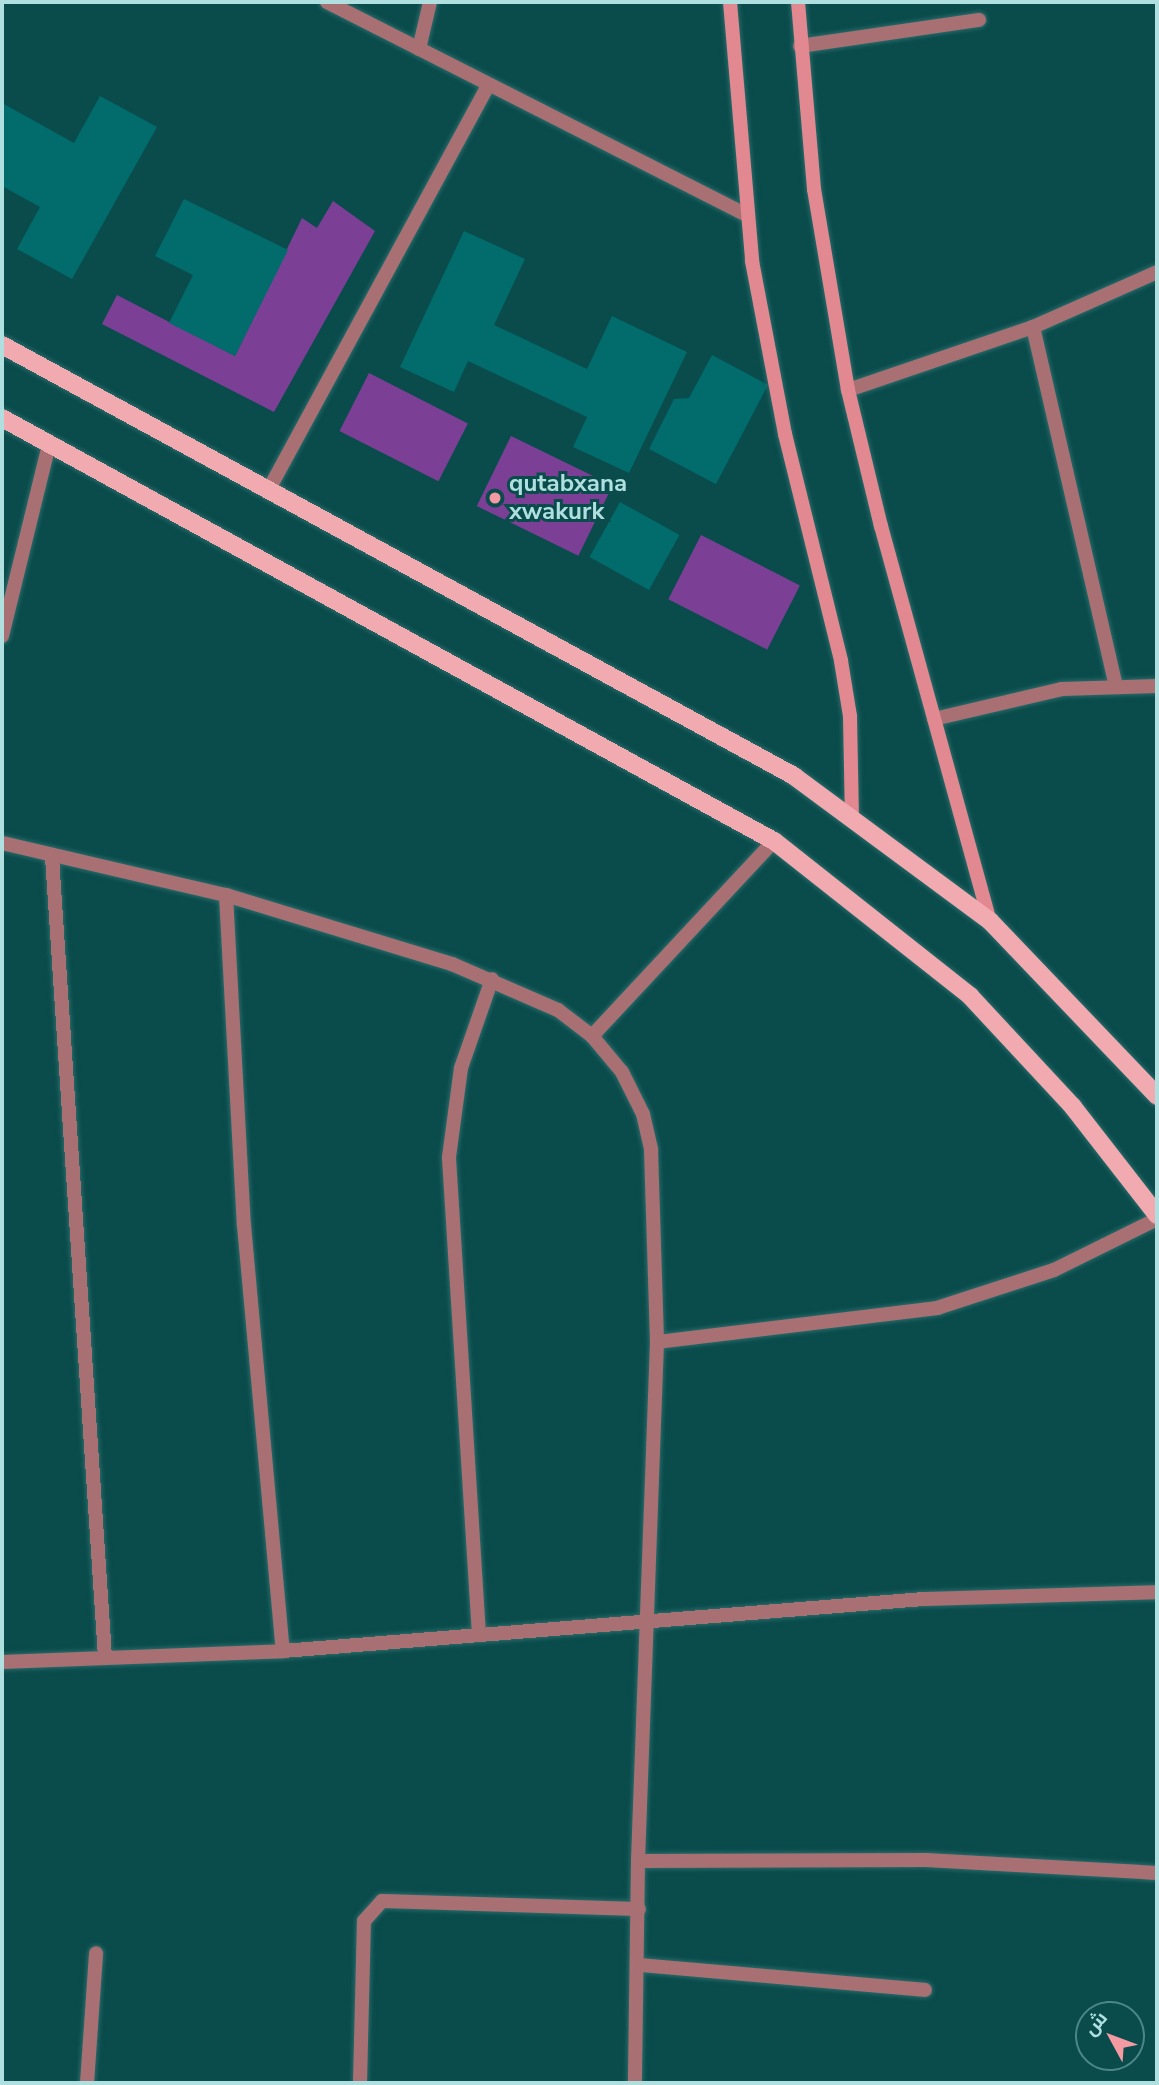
<!DOCTYPE html>
<html>
<head>
<meta charset="utf-8">
<style>
  body { margin:0 }
  #map { position:relative; width:1159px; height:2085px; overflow:hidden; background:#0a4c4c; font-family:"Nunito Sans",Cairo,sans-serif }
  div>[style] { position:absolute }
  [style*='--x'] { left:calc(var(--x)*1px); top:calc(var(--y)*1px); width:calc(var(--w)*1px); rotate:calc(var(--a)*1deg) }
  .green>* { inset:0; background:#7b3f95; transform-origin:0 0 }
  .building>* { inset:0; background:#026b6b; transform-origin:0 0 }
  .roads { filter:drop-shadow(0 0 2px #2b6a69) drop-shadow(0 0 2px #2b6a69) }
  .street>* { height:14px; margin:-7px; padding:0 7px; transform-origin:7px; border-radius:7px; background:#a97074 }
  .secondary>* { height:14px; margin:-7px; padding:0 7px; transform-origin:7px; border-radius:7px; background:#e28890 }
  .primary>* { height:18px; margin:-9px; padding:0 9px; transform-origin:9px; border-radius:9px; background:#f1abb0 }
  .dots>* { width:19px; height:19px; translate:-50% -50%; box-sizing:border-box; border:4px solid #0a4c4c; border-radius:50% }
  span { translate:-50% -50%; white-space:nowrap; text-align:center; line-height:1.15; -webkit-text-stroke:6px #0a4c4c; paint-order:stroke }
  .poi-label { font-size:24px; color:#afe0df; font-weight:700 }
  .left { translate:0 -50%; text-align:left }
  .frame { position:absolute; inset:0; border:4px solid #afe0df; pointer-events:none }
  .north { position:absolute; left:1075px; top:2001px; width:70px; height:70px; box-sizing:border-box; background:#0a4c4c; border:2px solid #4c8787; border-radius:50%; rotate:311deg; font-size:19px; font-weight:700; line-height:28px; text-align:center; color:#afe0df }
  .north::after { content:''; display:block; margin:auto; width:24px; height:32px; background:#f49aa2; clip-path:polygon(50% 0,100% 100%,50% 72%,0 100%) }
</style>
</head>
<body>
<div id="map">
  <div class="green">
    <div style="clip-path:polygon(333px 201px,375px 231px,274px 412px,102px 324px,117px 295px,235px 356px,302px 218px,317px 228px)"></div>
    <div style="left:369px;top:373px;width:111px;height:65px;rotate:27deg"></div>
    <div style="left:511px;top:436px;width:113px;height:78px;rotate:26deg"></div>
    <div style="left:701px;top:535px;width:111px;height:72px;rotate:27deg"></div>
  </div>
  <div class="building">
    <div style="clip-path:polygon(100px 96px,157px 127px,72px 279px,17px 249px,40px 207px,2px 186px,2px 103px,74px 143px)"></div>
    <div style="clip-path:polygon(184px 199px,288px 250px,235px 356px,169px 323px,193px 275px,155px 256px)"></div>
    <div style="clip-path:polygon(464px 231px,525px 259px,494px 325px,587px 369px,612px 316px,687px 352px,629px 473px,573px 447px,587px 417px,468px 361px,454px 392px,400px 367px)"></div>
    <div style="clip-path:polygon(712px 355px,768px 385px,716px 484px,649px 449px,674px 399px,689px 398px)"></div>
    <div style="left:620px;top:502px;width:68px;height:63px;rotate:29deg"></div>
  </div>
  <div class="roads">
    <div class="street">
      <div style="--x:327;--y:2;--w:470;--a:26.9"></div>
      <div style="--x:800;--y:46;--w:181;--a:-8.3"></div>
      <div style="--x:419;--y:49;--w:48;--a:-76.8"></div>
      <div style="--x:1033;--y:327;--w:369;--a:77"></div>
      <div style="--x:848;--y:390;--w:195;--a:-18.8"></div>
      <div style="--x:1033;--y:327;--w:136;--a:-23.9"></div>
      <div style="--x:268;--y:491;--w:461;--a:-61.5"></div>
      <div style="--x:2;--y:636;--w:197;--a:-76.2"></div>
      <div style="--x:934;--y:719;--w:131;--a:-13.2"></div>
      <div style="--x:1062;--y:689;--w:95;--a:-1.8"></div>
      <div style="--x:2;--y:843;--w:230;--a:13.1"></div>
      <div style="--x:226;--y:895;--w:236;--a:17"></div>
      <div style="--x:452;--y:964;--w:116;--a:23.5"></div>
      <div style="--x:558;--y:1010;--w:43;--a:37.4"></div>
      <div style="--x:592;--y:1036;--w:47;--a:50.2"></div>
      <div style="--x:622;--y:1072;--w:47;--a:63.4"></div>
      <div style="--x:643;--y:1114;--w:37;--a:77"></div>
      <div style="--x:651;--y:1150;--w:192;--a:88.2"></div>
      <div style="--x:657;--y:1342;--w:519;--a:92.1"></div>
      <div style="--x:638;--y:1861;--w:222;--a:90.8"></div>
      <div style="--x:52;--y:857;--w:803;--a:86.21"></div>
      <div style="--x:226;--y:895;--w:330;--a:86.9"></div>
      <div style="--x:244;--y:1225;--w:428;--a:84.8"></div>
      <div style="--x:592;--y:1036;--w:267;--a:-47"></div>
      <div style="--x:657;--y:1342;--w:282;--a:-6.9"></div>
      <div style="--x:937;--y:1308;--w:123;--a:-18"></div>
      <div style="--x:1054;--y:1270;--w:115;--a:-26.3"></div>
      <div style="--x:479;--y:1635;--w:479;--a:-93.6"></div>
      <div style="--x:449;--y:1157;--w:90;--a:-82.3"></div>
      <div style="--x:461;--y:1068;--w:94;--a:-70.8"></div>
      <div style="--x:2;--y:1662;--w:281;--a:-2.2"></div>
      <div style="--x:283;--y:1651;--w:643;--a:-4.64"></div>
      <div style="--x:924;--y:1599;--w:233;--a:-1.7"></div>
      <div style="--x:638;--y:1861;--w:288;--a:-0.2"></div>
      <div style="--x:926;--y:1860;--w:231;--a:3.2"></div>
      <div style="--x:640;--y:1965;--w:286;--a:5"></div>
      <div style="--x:87;--y:2083;--w:130;--a:-86"></div>
      <div style="--x:360;--y:2083;--w:162;--a:-88.6"></div>
      <div style="--x:364;--y:1921;--w:27;--a:-48"></div>
      <div style="--x:382;--y:1901;--w:257;--a:1.8"></div>
    </div>
    <div class="secondary">
      <div style="--x:730;--y:2;--w:260;--a:85.1"></div>
      <div style="--x:752;--y:261;--w:176;--a:79.2"></div>
      <div style="--x:785;--y:434;--w:234;--a:76.1"></div>
      <div style="--x:841;--y:661;--w:56;--a:80.7"></div>
      <div style="--x:850;--y:716;--w:101;--a:88.9"></div>
      <div style="--x:798;--y:2;--w:188;--a:85.1"></div>
      <div style="--x:814;--y:189;--w:204;--a:80.4"></div>
      <div style="--x:848;--y:390;--w:140;--a:76.4"></div>
      <div style="--x:881;--y:526;--w:410;--a:74.6"></div>
    </div>
    <div class="primary">
      <div style="--x:2;--y:345;--w:902;--a:28.55"></div>
      <div style="--x:794;--y:776;--w:244;--a:36.5"></div>
      <div style="--x:990;--y:921;--w:242;--a:46.3"></div>
      <div style="--x:2;--y:418;--w:880;--a:28.72"></div>
      <div style="--x:774;--y:841;--w:250;--a:38.3"></div>
      <div style="--x:970;--y:996;--w:151;--a:47.1"></div>
      <div style="--x:1073;--y:1107;--w:137;--a:52.1"></div>
    </div>
  </div>
  <div class="dots">
    <div style="left:495px;top:498px;background:#f49aa2"></div>
  </div>
  <div class="poi-label">
    <span class="left" style="left:509px;top:498px">qutabxana<br>xwakurk</span>
  </div>
  <div class="frame"></div>
  <div class="north">ش</div>
</div>
</body>
</html>
